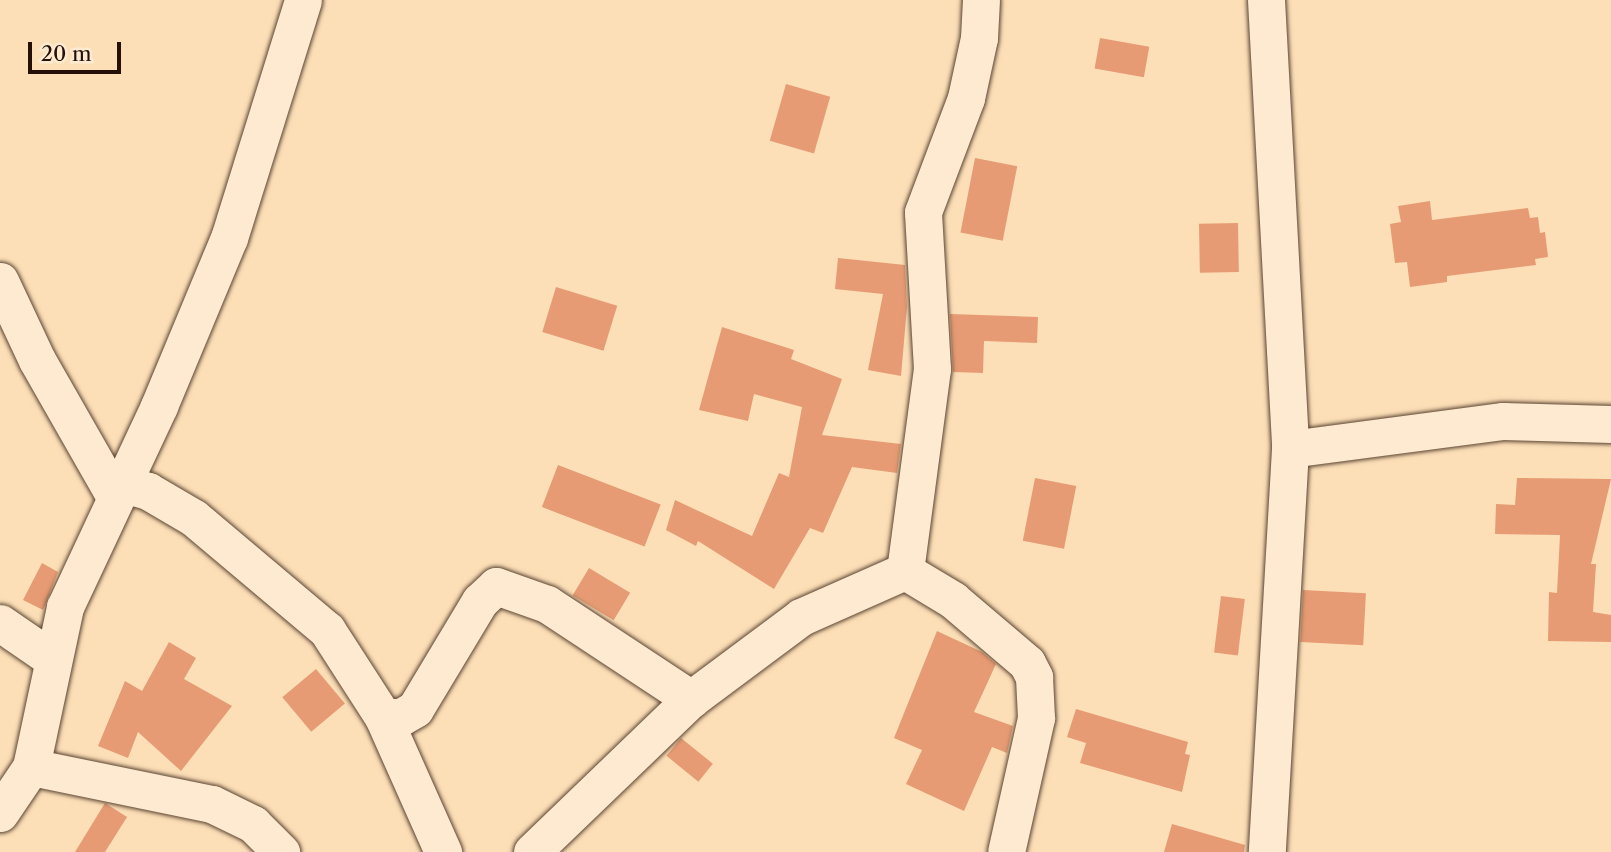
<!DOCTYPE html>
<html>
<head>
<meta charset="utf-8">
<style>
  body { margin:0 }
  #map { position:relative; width:1611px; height:852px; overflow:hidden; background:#fcdfb7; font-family:"Libre Caslon Text",serif }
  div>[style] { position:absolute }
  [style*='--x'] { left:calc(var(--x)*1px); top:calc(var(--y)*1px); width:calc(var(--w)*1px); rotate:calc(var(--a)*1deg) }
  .building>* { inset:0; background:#e69b74; transform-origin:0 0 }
  .roads { filter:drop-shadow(0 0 2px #5b4433) drop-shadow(0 0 2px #5b4433) }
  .street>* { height:37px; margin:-18.5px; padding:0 18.5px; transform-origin:18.5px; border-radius:18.5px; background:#fdead0 }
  span { translate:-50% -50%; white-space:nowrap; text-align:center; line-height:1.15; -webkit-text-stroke:7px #fdead0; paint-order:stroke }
  .scale { position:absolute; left:28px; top:42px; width:93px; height:32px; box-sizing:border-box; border:4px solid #251007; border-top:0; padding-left:9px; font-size:21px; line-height:24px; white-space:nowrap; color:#251007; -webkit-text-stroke:5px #fdead0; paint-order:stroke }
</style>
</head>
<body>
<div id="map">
  <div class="building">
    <div style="left:1100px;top:38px;width:50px;height:31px;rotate:10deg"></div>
    <div style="left:786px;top:84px;width:46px;height:59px;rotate:16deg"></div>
    <div style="left:975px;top:158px;width:43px;height:76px;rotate:11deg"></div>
    <div style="clip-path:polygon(1430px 201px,1432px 220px,1528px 208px,1530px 218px,1538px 217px,1540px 233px,1545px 232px,1548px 257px,1535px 259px,1536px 265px,1447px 276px,1447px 282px,1410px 287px,1407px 262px,1395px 263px,1390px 224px,1401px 222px,1398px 206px)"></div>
    <div style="left:1238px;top:223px;width:49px;height:39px;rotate:89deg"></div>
    <div style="clip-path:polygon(838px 258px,905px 265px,907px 307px,901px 376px,868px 370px,883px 294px,835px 289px)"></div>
    <div style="left:556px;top:287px;width:64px;height:47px;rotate:17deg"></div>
    <div style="clip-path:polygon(950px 314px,1038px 317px,1037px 343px,984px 341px,983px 373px,953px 372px)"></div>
    <div style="clip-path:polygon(722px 327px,794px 350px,791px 359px,842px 379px,822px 435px,901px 444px,897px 473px,852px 467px,823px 533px,810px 528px,774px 589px,698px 541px,696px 546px,666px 530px,675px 500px,752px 536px,779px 473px,789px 477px,802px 407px,754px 394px,748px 421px,699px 410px)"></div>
    <div style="left:558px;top:465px;width:110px;height:45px;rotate:21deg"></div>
    <div style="left:1035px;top:478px;width:42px;height:64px;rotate:11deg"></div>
    <div style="clip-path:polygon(1517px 478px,1611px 479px,1591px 564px,1596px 564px,1593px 612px,1611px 615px,1611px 642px,1548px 641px,1549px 592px,1557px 593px,1560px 535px,1495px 534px,1496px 504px,1515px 505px)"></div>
    <div style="clip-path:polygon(42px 563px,58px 572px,43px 610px,23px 600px)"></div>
    <div style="left:589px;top:568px;width:48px;height:32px;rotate:31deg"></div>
    <div style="left:1303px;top:590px;width:63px;height:52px;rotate:3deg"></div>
    <div style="left:1221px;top:596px;width:24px;height:57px;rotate:7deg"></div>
    <div style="clip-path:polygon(937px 631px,982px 652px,996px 664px,974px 712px,1013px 726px,1007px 753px,992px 747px,964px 811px,906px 784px,922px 750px,894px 738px)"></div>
    <div style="clip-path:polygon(169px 642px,196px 658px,184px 679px,232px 706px,181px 771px,138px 732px,128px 758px,98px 746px,125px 681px,142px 691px)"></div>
    <div style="left:316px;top:669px;width:45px;height:44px;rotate:50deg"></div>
    <div style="clip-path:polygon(1076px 709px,1188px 742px,1185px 754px,1190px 755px,1182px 792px,1080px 763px,1086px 743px,1067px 737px)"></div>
    <div style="left:681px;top:738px;width:41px;height:23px;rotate:39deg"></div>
    <div style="clip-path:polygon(105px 803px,127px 817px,105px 852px,75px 852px)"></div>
    <div style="clip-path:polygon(1172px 824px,1245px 845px,1244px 852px,1164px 852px)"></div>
  </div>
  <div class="roads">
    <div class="street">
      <div style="--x:1266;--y:0;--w:450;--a:86.9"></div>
      <div style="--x:1290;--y:449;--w:404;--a:93.3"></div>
      <div style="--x:0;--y:281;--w:87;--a:64.9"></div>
      <div style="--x:37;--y:360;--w:158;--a:60.3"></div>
      <div style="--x:1290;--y:449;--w:215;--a:-7.5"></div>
      <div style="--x:1503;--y:421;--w:108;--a:1.6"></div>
      <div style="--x:122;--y:484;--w:27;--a:15"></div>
      <div style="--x:148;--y:491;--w:53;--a:30.4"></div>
      <div style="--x:194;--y:518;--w:174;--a:40.1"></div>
      <div style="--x:327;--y:630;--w:103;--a:57.2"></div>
      <div style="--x:383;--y:717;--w:148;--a:66"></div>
      <div style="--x:905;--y:571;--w:56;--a:31.1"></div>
      <div style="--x:953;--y:600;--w:97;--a:40.4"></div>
      <div style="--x:1027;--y:663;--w:16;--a:63"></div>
      <div style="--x:1034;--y:677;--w:41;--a:87.2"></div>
      <div style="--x:1036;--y:718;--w:137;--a:102.6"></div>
      <div style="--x:0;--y:623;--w:62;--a:34.5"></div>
      <div style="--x:383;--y:717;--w:18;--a:0"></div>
      <div style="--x:401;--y:717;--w:16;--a:-30"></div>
      <div style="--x:415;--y:709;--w:126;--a:-59"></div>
      <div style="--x:480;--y:601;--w:22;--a:-43"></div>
      <div style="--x:496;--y:586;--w:54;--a:19.4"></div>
      <div style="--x:547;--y:604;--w:173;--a:33.4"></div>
      <div style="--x:31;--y:767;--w:185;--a:11.6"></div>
      <div style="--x:212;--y:804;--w:46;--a:26"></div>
      <div style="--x:253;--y:824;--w:40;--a:45"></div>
      <div style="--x:0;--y:813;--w:55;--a:-56"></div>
      <div style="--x:31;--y:767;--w:164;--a:-78"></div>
      <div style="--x:65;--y:607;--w:222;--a:-64.9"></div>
      <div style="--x:159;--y:406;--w:182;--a:-67.4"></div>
      <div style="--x:229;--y:238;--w:249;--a:-72.7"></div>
      <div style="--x:532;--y:852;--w:221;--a:-43.9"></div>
      <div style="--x:691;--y:699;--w:137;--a:-36.7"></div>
      <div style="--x:801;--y:617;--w:114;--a:-23.9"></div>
      <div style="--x:905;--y:571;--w:204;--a:-82.4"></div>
      <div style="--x:932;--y:369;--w:157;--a:-93.3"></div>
      <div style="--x:923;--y:212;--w:122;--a:-69.3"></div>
      <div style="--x:966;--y:98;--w:61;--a:-77.8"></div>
      <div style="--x:979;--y:38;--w:38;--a:-87"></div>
    </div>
  </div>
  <div class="scale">20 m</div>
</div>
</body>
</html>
